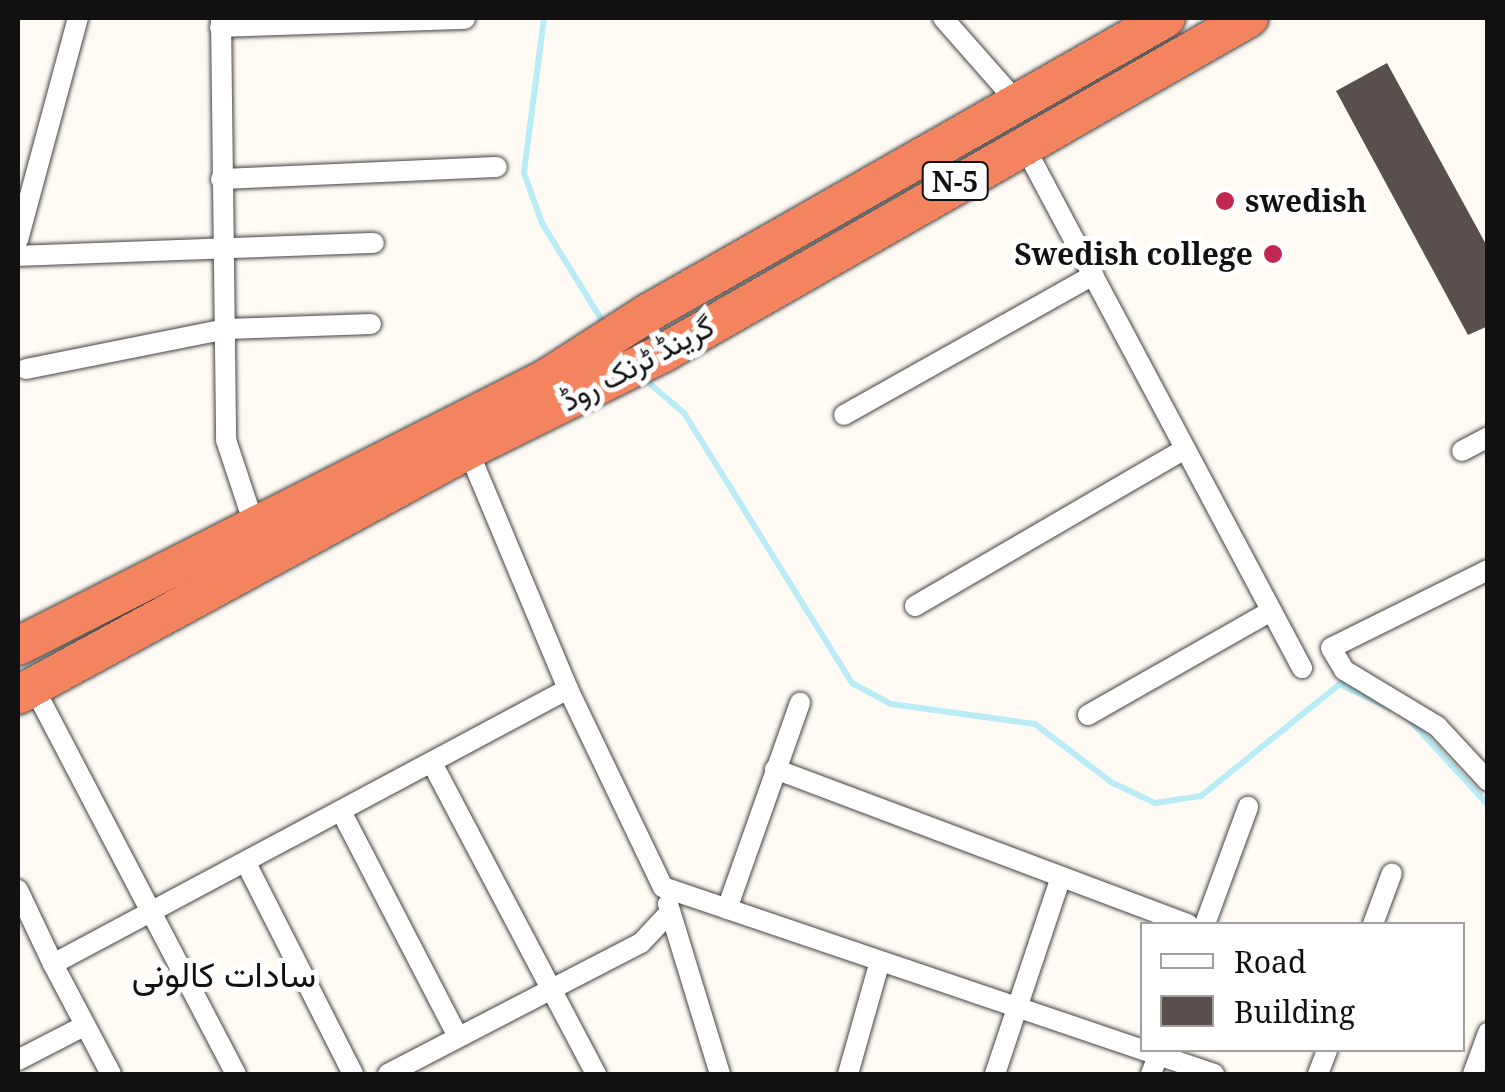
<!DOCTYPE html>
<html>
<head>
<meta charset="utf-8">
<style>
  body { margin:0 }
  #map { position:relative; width:1505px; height:1092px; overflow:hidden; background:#fffbf4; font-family:"Noto Serif",Vazirmatn,serif }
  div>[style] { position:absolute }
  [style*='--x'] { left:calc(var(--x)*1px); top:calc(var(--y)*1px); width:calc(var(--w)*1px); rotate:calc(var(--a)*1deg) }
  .stream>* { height:6px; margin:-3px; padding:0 3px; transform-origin:3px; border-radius:3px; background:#b9ecf6 }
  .building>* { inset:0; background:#594f4d }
  .roads { filter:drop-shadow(0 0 2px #444) drop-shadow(0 0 2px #444) }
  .street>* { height:20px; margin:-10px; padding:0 10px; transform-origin:10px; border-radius:10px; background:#fff }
  .highway>* { height:38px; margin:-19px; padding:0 19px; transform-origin:19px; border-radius:19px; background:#f3845f }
  .dots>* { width:28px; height:28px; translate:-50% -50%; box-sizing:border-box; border:5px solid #fff; border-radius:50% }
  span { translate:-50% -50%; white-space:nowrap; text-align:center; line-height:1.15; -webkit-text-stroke:10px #fff; paint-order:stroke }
  .shield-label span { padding:2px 8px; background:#fff; border:2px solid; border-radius:8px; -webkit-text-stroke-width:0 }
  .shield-label { font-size:28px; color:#111; font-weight:700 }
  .poi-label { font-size:30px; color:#111; font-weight:700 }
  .left { translate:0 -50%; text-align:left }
  .right { translate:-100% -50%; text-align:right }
  .street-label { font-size:30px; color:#111 }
  .quarter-label { font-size:35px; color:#111 }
  .frame { position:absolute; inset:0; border:20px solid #111; pointer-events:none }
  .legend { position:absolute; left:1140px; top:922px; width:325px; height:130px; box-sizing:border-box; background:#fff; border:2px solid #a0a0a0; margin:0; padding:12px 18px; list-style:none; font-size:30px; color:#111 }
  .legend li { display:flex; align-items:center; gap:20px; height:50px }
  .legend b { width:50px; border:2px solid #a0a0a0 }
</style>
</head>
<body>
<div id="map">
  <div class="stream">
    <div style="--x:544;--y:18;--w:156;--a:97.4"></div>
    <div style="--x:524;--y:173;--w:53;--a:70.2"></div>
    <div style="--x:542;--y:223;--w:122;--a:58.4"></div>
    <div style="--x:643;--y:378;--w:54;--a:40.5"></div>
    <div style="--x:684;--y:413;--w:318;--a:58.1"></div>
    <div style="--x:852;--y:683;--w:44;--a:28.3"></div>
    <div style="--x:891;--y:704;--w:145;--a:7.9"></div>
    <div style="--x:1035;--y:724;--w:96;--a:37.3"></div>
    <div style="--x:1111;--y:782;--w:49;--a:25.5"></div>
    <div style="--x:1155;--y:803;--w:47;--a:-8.7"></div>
    <div style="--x:1201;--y:796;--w:179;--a:-38.9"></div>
    <div style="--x:1340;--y:684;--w:55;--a:26.1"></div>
    <div style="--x:1409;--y:719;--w:117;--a:47.4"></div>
  </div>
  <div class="building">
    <div style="clip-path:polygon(1387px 63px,1488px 248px,1488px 326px,1468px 335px,1336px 91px)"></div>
  </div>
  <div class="roads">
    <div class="street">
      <div style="--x:221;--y:18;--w:422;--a:89.3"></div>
      <div style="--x:226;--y:440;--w:89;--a:71.6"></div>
      <div style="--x:943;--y:18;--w:112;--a:48.6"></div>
      <div style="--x:220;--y:27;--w:245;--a:-1.9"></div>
      <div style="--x:1022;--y:142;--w:596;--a:61.97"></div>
      <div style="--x:221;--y:179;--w:276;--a:-2.5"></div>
      <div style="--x:18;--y:240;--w:230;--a:-74.9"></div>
      <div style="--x:18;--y:256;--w:356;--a:-2.1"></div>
      <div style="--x:26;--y:369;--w:205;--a:-11.3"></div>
      <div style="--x:227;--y:329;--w:144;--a:-2"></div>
      <div style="--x:844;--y:415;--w:286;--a:-29.3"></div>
      <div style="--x:468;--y:450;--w:259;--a:67.3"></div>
      <div style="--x:568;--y:689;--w:220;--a:64.4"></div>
      <div style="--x:663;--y:887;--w:582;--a:18.75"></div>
      <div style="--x:1462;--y:451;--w:30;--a:-28"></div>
      <div style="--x:1488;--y:570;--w:175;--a:153.6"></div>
      <div style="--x:1331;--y:648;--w:26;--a:59"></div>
      <div style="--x:1344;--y:670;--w:109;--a:31.1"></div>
      <div style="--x:1437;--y:726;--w:75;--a:47.2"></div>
      <div style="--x:915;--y:606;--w:312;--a:-30.2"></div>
      <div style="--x:33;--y:686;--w:438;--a:62.4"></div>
      <div style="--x:1088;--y:715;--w:210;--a:-29.6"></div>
      <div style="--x:432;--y:763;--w:352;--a:62.2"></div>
      <div style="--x:775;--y:769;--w:441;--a:20.6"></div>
      <div style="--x:342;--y:813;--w:252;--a:62.6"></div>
      <div style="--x:246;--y:863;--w:237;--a:63.1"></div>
      <div style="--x:18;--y:890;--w:82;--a:64.7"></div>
      <div style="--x:668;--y:904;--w:178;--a:73"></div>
      <div style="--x:727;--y:909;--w:219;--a:-70.5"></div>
      <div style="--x:1205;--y:924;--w:125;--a:-69.8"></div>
      <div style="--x:1373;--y:924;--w:54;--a:-69.6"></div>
      <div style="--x:18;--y:1060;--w:74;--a:-27.3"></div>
      <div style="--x:111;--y:1074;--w:124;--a:-117.8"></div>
      <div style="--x:53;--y:964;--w:584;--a:-28.1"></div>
      <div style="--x:388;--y:1074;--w:285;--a:-27.4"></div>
      <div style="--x:641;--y:943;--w:42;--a:-46.9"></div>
      <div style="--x:848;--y:1074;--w:117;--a:-74.2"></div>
      <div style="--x:995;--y:1074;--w:208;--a:-71.5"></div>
      <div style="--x:1151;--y:1074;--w:26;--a:-69"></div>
      <div style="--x:1318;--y:1074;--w:26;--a:-69"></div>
      <div style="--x:1473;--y:1074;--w:44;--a:-69.9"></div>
    </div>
    <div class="highway">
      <div style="--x:18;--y:646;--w:593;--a:-26.87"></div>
      <div style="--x:547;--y:378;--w:120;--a:-32.8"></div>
      <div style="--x:648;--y:313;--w:596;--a:-29.66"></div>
      <div style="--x:18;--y:695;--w:512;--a:-28.57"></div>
      <div style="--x:468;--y:450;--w:220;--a:-26.4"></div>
      <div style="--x:665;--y:352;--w:673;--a:-29.77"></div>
    </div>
  </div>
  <div class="dots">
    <div style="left:1225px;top:201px;background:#c1284f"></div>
    <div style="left:1273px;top:254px;background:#c1284f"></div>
  </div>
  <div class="shield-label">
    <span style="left:955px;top:181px">N-5</span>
  </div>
  <div class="poi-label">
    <span class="left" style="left:1245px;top:201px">swedish</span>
    <span class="right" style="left:1253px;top:254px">Swedish college</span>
  </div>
  <div class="street-label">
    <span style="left:637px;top:363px;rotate:-28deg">گرینڈ ٹرنک روڈ</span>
  </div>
  <div class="quarter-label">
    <span style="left:224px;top:974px">سادات کالونی</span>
  </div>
  <div class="frame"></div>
  <ul class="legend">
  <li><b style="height:12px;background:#fff"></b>Road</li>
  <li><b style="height:28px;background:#594f4d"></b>Building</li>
  </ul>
</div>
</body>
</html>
